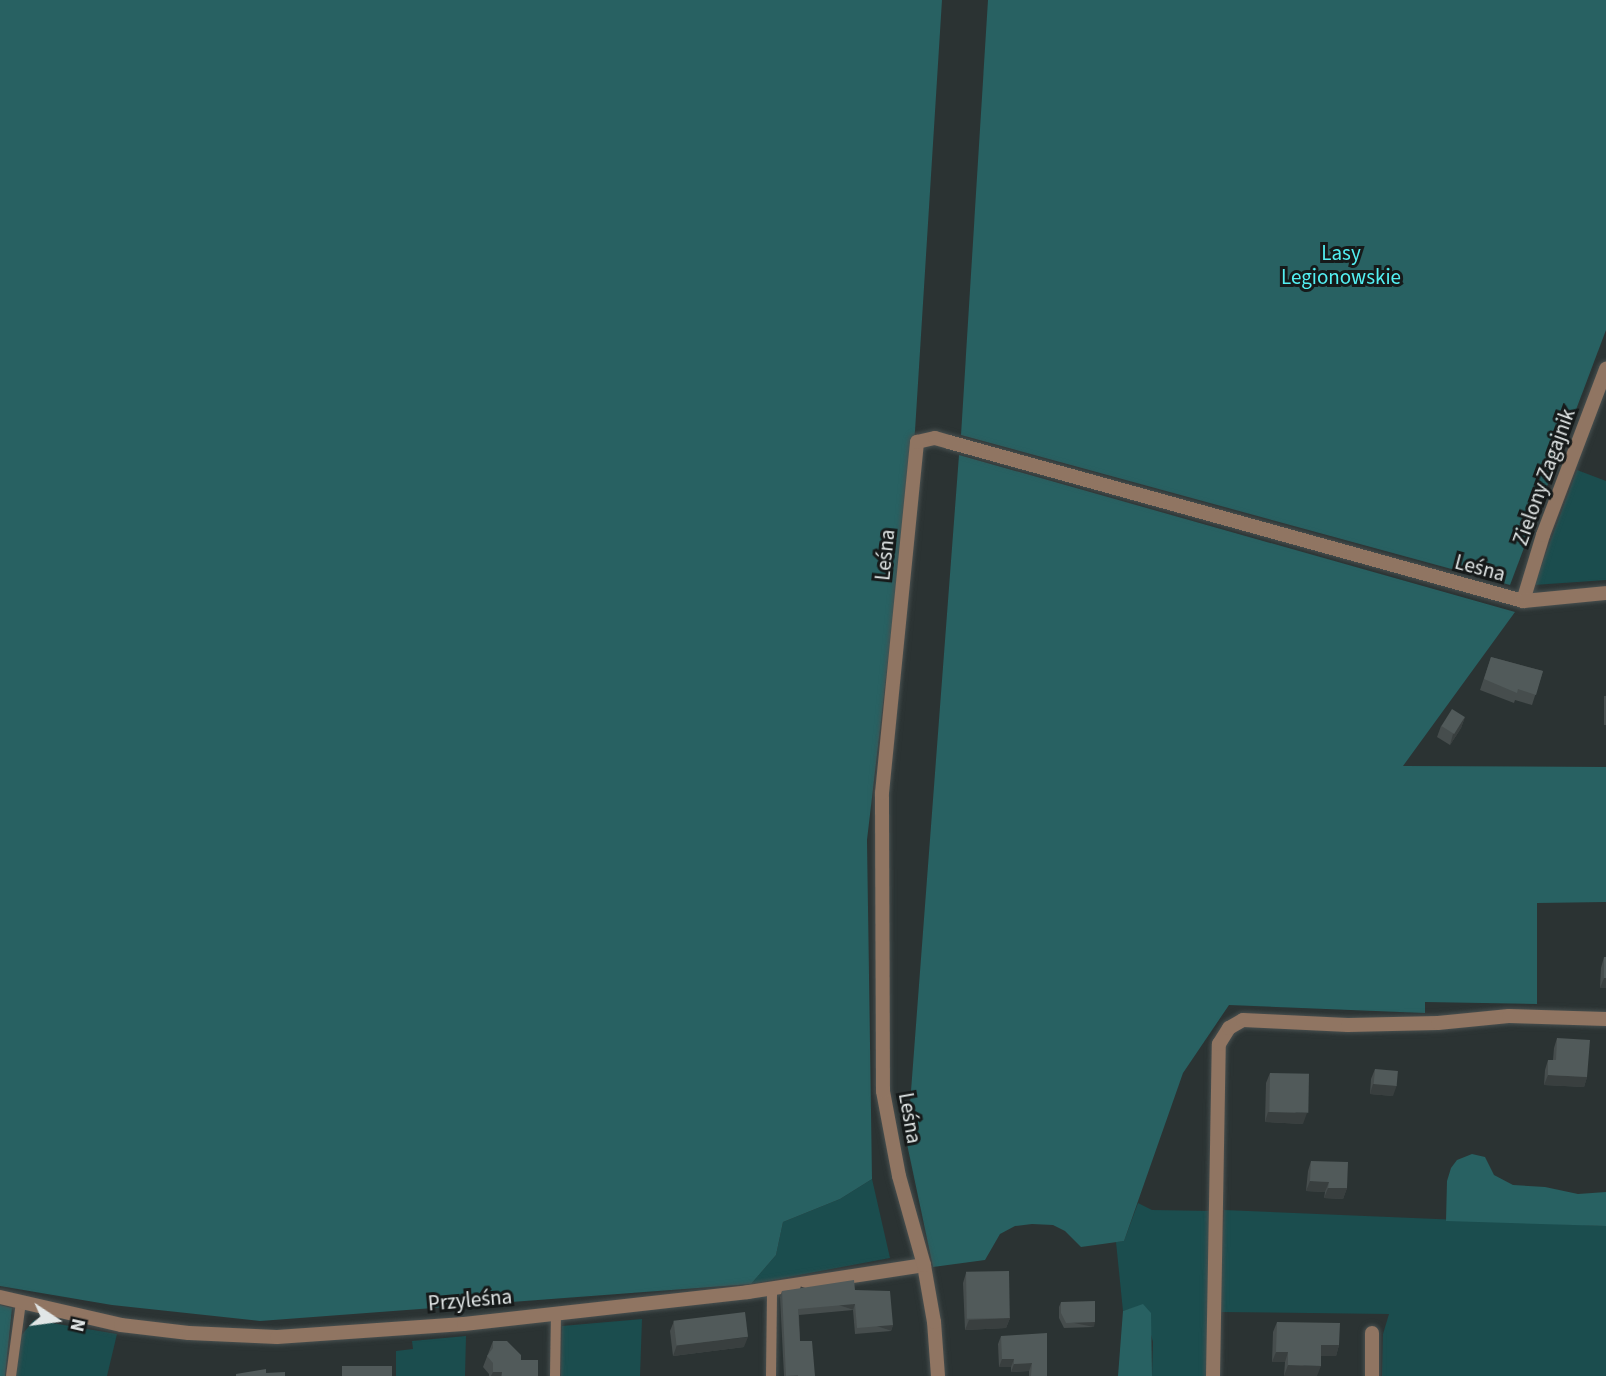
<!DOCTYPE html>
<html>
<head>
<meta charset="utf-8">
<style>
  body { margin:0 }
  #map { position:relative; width:1606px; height:1376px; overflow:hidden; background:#2b3333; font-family:"Source Sans 3",sans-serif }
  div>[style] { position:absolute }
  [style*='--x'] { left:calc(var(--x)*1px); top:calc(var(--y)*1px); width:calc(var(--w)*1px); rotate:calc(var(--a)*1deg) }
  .green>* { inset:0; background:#1b4d4e }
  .forest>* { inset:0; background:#286162 }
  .roads { filter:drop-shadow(0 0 2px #485050) drop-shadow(0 0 2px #485050) }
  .lane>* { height:10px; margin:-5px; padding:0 5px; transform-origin:5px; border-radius:5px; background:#907562 }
  .street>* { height:14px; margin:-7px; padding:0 7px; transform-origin:7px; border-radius:7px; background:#907562 }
  .wall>* { inset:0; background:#464d4d; transform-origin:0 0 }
  .shaded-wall>* { inset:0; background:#393f3f; transform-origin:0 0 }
  .building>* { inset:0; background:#515a5a; transform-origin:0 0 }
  span { translate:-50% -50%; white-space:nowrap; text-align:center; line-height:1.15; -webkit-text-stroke:6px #161a1a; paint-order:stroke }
  .park-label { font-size:21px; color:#53f0f3 }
  .street-label { font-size:21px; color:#e1e6e6 }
  .north { position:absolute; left:21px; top:1285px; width:70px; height:70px; -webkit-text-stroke:5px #161a1a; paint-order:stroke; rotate:103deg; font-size:19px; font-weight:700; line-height:28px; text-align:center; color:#e1e6e6 }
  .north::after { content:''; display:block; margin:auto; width:24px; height:32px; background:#e1e6e6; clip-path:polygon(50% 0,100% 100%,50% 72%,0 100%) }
</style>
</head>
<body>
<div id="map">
  <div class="green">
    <div style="clip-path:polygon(1577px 470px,1606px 481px,1606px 580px,1534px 585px)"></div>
    <div style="clip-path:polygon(872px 1179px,890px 1258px,751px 1284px,776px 1255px,783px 1222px,840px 1199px)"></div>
    <div style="clip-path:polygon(1138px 1203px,1152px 1210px,1212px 1211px,1209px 1376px,1152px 1376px,1153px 1342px,1143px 1305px,1123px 1311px,1116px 1242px,1124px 1241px)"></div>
    <div style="clip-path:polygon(1224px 1210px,1606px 1226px,1606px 1376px,1382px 1376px,1383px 1334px,1389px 1314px,1219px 1312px)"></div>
    <div style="clip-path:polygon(642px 1319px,640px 1376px,561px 1376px,562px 1326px)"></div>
    <div style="clip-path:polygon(34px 1320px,117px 1334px,107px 1376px,16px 1376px,20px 1337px)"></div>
    <div style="clip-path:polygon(466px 1336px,465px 1376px,396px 1376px,396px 1351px,413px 1349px,412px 1341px)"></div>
  </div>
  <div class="forest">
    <div style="clip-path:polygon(0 0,942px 0,915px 431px,867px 840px,872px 1179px,840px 1199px,783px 1222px,776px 1255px,751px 1284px,260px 1321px,112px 1305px,0 1286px)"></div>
    <div style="clip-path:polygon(988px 0,1606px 0,1606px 330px,1510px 585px,961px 435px)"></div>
    <div style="clip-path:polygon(959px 455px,1515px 612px,1403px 766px,1606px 767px,1606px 902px,1537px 903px,1537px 1004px,1425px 1002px,1425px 1013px,1229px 1005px,1183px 1073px,1124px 1241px,1081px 1247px,1065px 1231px,1053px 1225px,1032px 1224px,1015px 1226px,1000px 1234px,985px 1260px,933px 1267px,907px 1144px)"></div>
    <div style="clip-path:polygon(1472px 1154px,1485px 1157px,1494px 1175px,1513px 1185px,1545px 1187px,1578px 1194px,1606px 1192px,1606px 1226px,1446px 1221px,1447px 1181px,1451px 1168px,1457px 1160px)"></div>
    <div style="clip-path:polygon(1143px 1304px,1151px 1313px,1152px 1376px,1118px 1376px,1123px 1311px)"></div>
    <div style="clip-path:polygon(0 1305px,12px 1308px,5px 1376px,0 1376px)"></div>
  </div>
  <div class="roads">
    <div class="lane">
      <div style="--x:11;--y:1376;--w:75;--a:-82.3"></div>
      <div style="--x:555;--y:1376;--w:63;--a:-89.1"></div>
      <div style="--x:771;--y:1376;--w:88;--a:-89.3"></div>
    </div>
    <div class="street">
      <div style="--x:1523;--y:601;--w:69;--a:-73.1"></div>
      <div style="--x:1543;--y:535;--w:178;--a:-69.2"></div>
      <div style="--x:0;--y:1297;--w:124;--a:13"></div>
      <div style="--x:121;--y:1325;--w:68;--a:6.7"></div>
      <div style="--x:189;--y:1333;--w:88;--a:2.6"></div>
      <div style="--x:277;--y:1337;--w:187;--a:-4"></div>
      <div style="--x:464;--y:1324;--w:286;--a:-6.4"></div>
      <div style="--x:748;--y:1292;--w:178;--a:-8.7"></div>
      <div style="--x:938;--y:1376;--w:54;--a:-94.2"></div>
      <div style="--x:934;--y:1322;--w:58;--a:-100"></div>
      <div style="--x:924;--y:1265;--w:92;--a:-105.7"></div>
      <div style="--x:899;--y:1176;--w:86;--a:-100.7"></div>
      <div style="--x:883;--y:1091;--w:298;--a:-90.2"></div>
      <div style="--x:882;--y:793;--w:353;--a:-84.3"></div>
      <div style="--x:917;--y:442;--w:18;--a:-13"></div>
      <div style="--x:935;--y:438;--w:15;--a:16"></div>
      <div style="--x:949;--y:442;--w:596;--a:15.48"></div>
      <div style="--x:1523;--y:601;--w:83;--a:-5.5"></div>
      <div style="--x:1213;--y:1376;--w:332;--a:-89"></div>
      <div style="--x:1219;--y:1044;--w:19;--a:-58"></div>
      <div style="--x:1229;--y:1028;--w:16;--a:-30"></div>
      <div style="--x:1243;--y:1020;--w:105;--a:2.7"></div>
      <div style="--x:1348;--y:1025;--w:90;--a:-1.3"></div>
      <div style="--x:1438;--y:1023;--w:71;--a:-5.6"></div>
      <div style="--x:1509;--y:1016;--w:97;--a:1.8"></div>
      <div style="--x:1372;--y:1376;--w:43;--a:-90"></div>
    </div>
  </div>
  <div class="wall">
    <div style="clip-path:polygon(1491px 657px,1543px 671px,1532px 705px,1515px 700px,1514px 703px,1480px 690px)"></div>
    <div style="left:1606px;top:696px;width:29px;height:2px;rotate:90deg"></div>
    <div style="clip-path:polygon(1465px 717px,1461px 728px,1450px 745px,1437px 737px,1441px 726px)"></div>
    <div style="clip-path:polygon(1604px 957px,1606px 957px,1606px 988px,1600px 988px,1601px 968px)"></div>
    <div style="clip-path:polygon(1557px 1038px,1587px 1077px,1584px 1087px,1544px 1085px,1545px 1070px,1548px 1060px,1553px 1060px,1554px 1048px)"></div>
    <div style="clip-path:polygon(1375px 1069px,1393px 1096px,1370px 1094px,1371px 1079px)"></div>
    <div style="clip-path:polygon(1270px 1073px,1303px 1124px,1265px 1122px,1266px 1083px)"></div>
    <div style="clip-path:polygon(1311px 1161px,1347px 1188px,1343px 1199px,1324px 1198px,1325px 1192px,1306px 1191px,1308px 1171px)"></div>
    <div style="clip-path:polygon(966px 1273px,1010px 1318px,1006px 1328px,965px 1330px,963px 1283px)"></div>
    <div style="clip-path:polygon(855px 1290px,893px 1325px,891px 1331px,855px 1334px,853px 1310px,799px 1315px,800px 1341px,815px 1376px,784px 1376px,780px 1297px,782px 1291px)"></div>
    <div style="clip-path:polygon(1061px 1302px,1094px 1327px,1064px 1328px,1059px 1318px,1059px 1307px)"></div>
    <div style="clip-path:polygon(674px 1321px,744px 1347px,673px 1356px,670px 1331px)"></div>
    <div style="clip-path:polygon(1277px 1322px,1339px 1345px,1336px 1356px,1321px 1356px,1284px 1376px,1285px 1362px,1272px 1362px,1273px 1332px)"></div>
    <div style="clip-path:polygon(1001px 1336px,1047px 1376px,1029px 1376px,1029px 1371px,1011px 1372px,1011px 1367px,999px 1367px,998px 1344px)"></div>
    <div style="clip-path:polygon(493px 1341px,521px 1360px,538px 1376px,489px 1376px,489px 1374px,483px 1367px)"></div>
  </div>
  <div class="shaded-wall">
    <div style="clip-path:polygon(1465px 717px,1461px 728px,1450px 745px,1453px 734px)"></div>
    <div style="clip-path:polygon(1604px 978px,1606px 978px,1606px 988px,1600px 988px)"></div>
    <div style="clip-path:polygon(1548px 1075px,1587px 1077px,1584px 1087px,1544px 1085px)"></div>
    <div style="clip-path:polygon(1373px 1084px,1397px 1085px,1393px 1096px,1370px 1094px)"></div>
    <div style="clip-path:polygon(1268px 1112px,1307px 1113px,1303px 1124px,1265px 1122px)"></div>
    <div style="clip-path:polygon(1310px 1181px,1329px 1182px,1325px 1192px,1306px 1191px)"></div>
    <div style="clip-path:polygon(1328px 1188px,1347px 1188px,1343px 1199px,1324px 1198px)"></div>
    <div style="left:855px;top:1304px;width:6px;height:57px;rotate:108deg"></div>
    <div style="clip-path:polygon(1010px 1318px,1006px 1328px,965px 1330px,969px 1320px)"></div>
    <div style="left:1095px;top:1322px;width:5px;height:29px;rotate:101deg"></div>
    <div style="left:893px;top:1325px;width:6px;height:36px;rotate:108deg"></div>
    <div style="clip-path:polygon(748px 1337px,744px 1347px,673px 1356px,677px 1345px)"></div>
    <div style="clip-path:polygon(1321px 1345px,1339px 1345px,1336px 1356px,1317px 1356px)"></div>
    <div style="clip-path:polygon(1276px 1352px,1288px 1352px,1285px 1362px,1272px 1362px)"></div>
    <div style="clip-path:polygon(1002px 1359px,1014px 1359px,1011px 1367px,999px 1367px)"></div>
    <div style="clip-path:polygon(1032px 1363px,1029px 1371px,1011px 1372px,1014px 1364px)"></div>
    <div style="clip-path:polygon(1288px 1365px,1321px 1366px,1317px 1376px,1284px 1376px)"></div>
    <div style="clip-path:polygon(493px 1372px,502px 1372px,501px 1376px,491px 1376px)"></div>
  </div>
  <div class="building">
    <div style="clip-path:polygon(1491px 657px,1543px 671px,1536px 695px,1518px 689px,1517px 693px,1484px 679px)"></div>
    <div style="left:1452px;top:709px;width:15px;height:20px;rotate:32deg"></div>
    <div style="left:1604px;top:957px;width:2px;height:21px"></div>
    <div style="clip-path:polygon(1557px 1038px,1590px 1040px,1587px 1077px,1548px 1075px,1548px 1060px,1556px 1060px)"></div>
    <div style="left:1375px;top:1069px;width:23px;height:15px;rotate:5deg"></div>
    <div style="left:1270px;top:1073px;width:39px;height:39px;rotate:1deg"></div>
    <div style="clip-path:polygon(1311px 1161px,1348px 1162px,1347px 1188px,1328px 1188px,1329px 1182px,1310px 1181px)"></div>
    <div style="left:1009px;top:1271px;width:47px;height:43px;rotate:89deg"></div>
    <div style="clip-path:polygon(854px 1280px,855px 1290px,890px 1291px,893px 1325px,857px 1328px,855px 1304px,798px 1309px,800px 1341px,812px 1341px,815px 1376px,798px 1376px,798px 1375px,786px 1376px,782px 1291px)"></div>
    <div style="clip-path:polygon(1095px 1301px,1095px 1322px,1066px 1323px,1061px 1313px,1061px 1302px)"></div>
    <div style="left:745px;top:1312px;width:25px;height:72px;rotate:83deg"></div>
    <div style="clip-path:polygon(1277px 1322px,1340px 1323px,1339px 1345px,1321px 1345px,1321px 1366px,1288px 1365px,1288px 1352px,1276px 1352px)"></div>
    <div style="clip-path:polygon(1047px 1333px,1047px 1376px,1031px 1376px,1032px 1363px,1014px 1364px,1014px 1359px,1002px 1359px,1001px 1336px)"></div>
    <div style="clip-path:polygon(493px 1341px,507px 1341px,521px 1355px,521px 1360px,538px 1360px,538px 1376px,502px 1376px,502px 1372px,493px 1372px,493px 1363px,487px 1356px,493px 1348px)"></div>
    <div style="left:342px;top:1366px;width:50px;height:10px"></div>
    <div style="clip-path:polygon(266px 1369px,266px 1373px,285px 1372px,285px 1376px,236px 1376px,236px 1374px)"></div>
  </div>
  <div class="park-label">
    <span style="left:1341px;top:265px">Lasy<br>Legionowskie</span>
  </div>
  <div class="street-label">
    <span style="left:1544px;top:477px;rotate:-70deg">Zielony Zagajnik</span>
    <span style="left:885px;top:555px;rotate:-84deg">Leśna</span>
    <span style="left:1480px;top:568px;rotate:15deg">Leśna</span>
    <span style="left:910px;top:1118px;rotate:80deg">Leśna</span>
    <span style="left:470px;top:1300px;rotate:-5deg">Przyleśna</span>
  </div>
  <div class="north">N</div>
</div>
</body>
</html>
